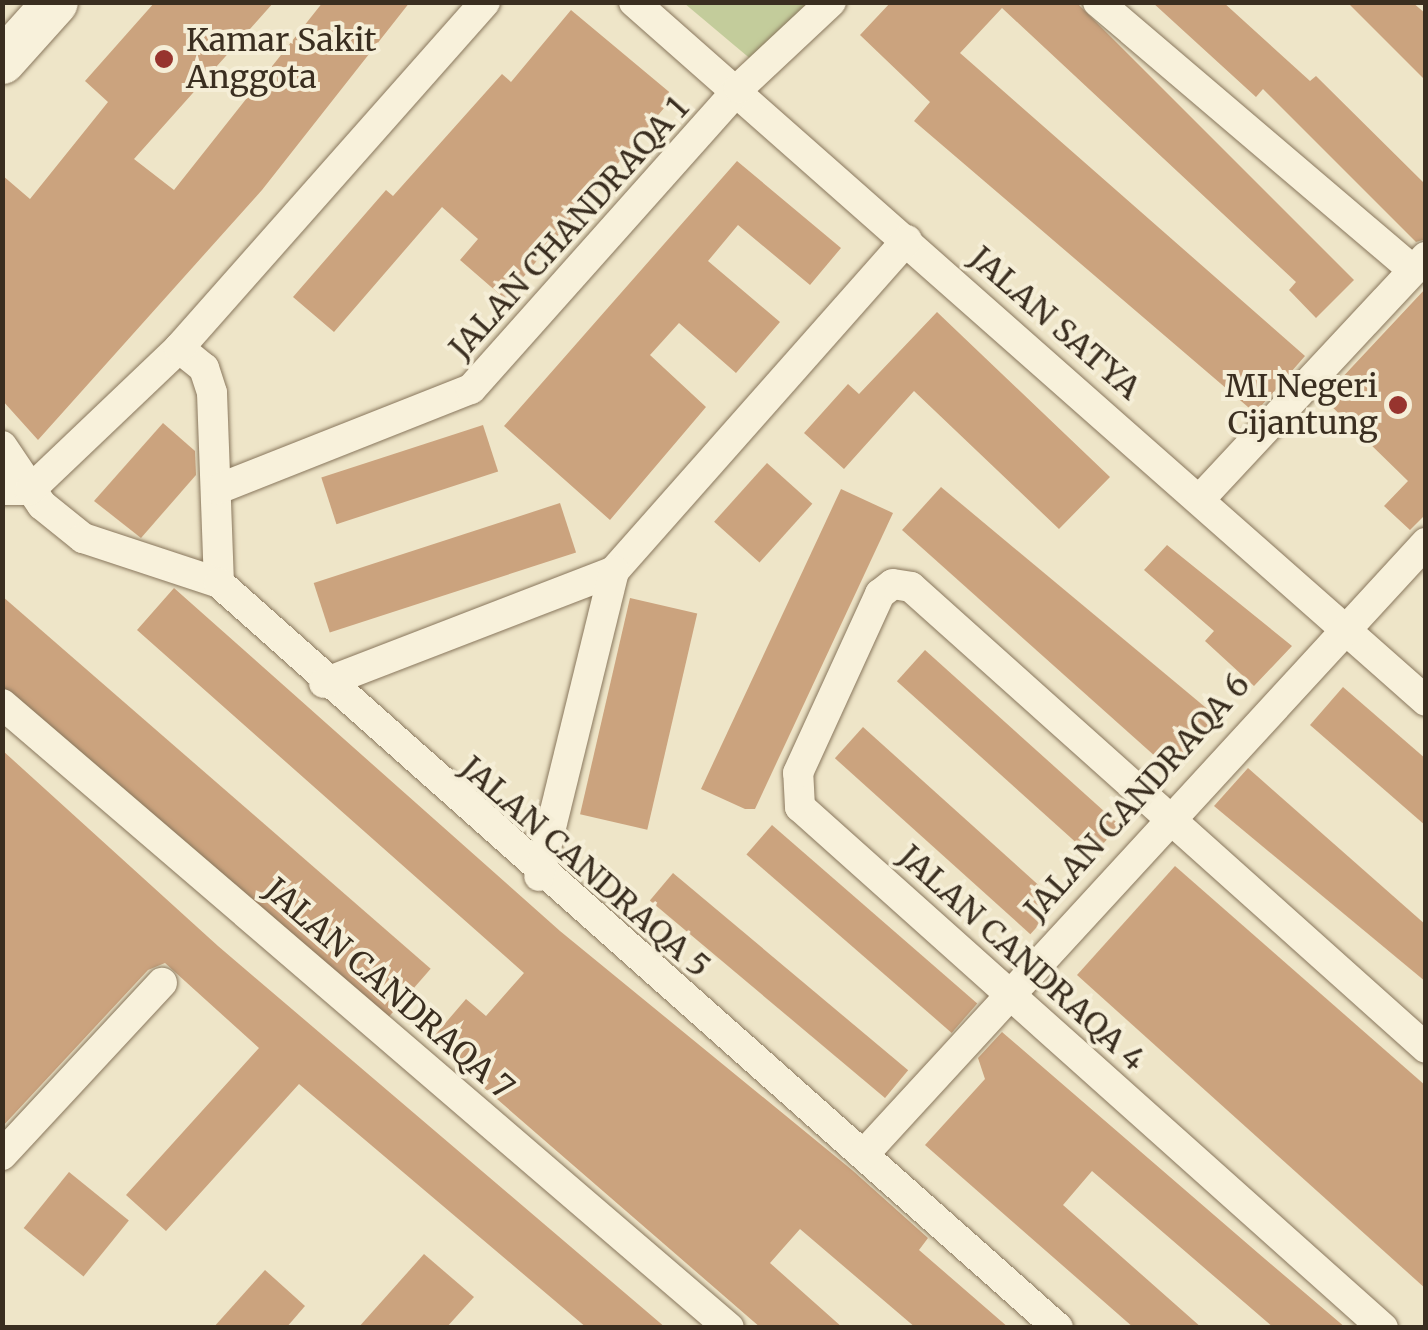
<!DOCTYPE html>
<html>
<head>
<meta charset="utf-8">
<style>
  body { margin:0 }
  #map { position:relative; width:1428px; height:1330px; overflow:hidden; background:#eee5c8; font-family:Merriweather,serif }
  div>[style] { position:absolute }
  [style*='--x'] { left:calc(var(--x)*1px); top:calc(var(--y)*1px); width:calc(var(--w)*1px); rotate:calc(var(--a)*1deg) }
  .green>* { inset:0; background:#c3cc9b }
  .building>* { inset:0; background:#cba37e; transform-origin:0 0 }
  .roads { filter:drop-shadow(0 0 2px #89775d) drop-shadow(0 0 2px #89775d) }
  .street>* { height:30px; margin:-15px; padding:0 15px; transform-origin:15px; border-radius:15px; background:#f8f1db }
  .secondary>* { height:45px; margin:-22.5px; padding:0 22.5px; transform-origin:22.5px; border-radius:22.5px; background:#f8f1db }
  .dots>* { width:28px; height:28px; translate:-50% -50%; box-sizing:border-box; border:5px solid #f5eed7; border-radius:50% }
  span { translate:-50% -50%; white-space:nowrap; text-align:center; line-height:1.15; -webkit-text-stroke:8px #f5eed7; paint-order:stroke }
  .poi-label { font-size:32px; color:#3a2e20 }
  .left { translate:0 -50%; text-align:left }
  .right { translate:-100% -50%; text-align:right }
  .street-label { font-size:32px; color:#3a2e20 }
  .frame { position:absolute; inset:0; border:5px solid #3a2e20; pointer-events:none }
</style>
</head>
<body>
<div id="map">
  <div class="green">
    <div style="clip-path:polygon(684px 3px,807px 3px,753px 61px)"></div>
  </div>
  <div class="building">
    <div style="clip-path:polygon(155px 2px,274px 2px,134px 159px,174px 190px,323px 2px,410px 2px,262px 190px,38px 440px,2px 400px,2px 175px,30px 199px,108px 102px,85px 81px)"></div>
    <div style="clip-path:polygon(891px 2px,1076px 2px,1354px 280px,1316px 318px,1289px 290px,1296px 282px,1002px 8px,960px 53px,1305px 356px,1255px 413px,914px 121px,930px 102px,860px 35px)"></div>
    <div style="clip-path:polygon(1152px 2px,1223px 2px,1310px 81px,1316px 76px,1426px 185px,1426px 239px,1416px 242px,1263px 89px,1256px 97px)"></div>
    <div style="clip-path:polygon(1347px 2px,1412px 2px,1426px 14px,1426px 81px)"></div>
    <div style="clip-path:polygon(571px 10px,674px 96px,505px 299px,460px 260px,478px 239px,442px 207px,334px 332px,293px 297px,386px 190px,393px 196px,502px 74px,511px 82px)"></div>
    <div style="clip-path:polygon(737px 161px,841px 248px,810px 285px,738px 225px,708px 261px,780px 322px,736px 373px,679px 323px,650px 355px,706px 407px,610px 520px,504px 426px)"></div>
    <div style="clip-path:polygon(1426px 288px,1426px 514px,1410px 530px,1384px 506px,1408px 481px,1323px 398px)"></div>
    <div style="clip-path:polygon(937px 312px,1110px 477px,1059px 529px,914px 391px,844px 469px,804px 433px,848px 384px,859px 394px)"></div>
    <div style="clip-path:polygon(163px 423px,195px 451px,196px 475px,141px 538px,94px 501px)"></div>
    <div style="left:483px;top:425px;width:49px;height:170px;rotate:72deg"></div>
    <div style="left:767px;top:463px;width:61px;height:79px;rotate:42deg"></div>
    <div style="clip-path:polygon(941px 487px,1223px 722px,1175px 774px,902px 530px)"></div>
    <div style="clip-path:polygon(841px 489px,893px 513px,755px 809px,745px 809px,701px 789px)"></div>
    <div style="left:560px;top:503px;width:52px;height:259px;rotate:72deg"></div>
    <div style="clip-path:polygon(1167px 545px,1292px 646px,1254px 686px,1205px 641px,1214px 631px,1144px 570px)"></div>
    <div style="clip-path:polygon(174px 588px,560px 931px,852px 1170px,928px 1238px,919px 1250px,1009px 1328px,916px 1328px,800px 1229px,770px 1263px,843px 1328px,761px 1328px,430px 1041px,466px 999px,486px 1016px,524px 973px,137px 630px)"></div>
    <div style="left:2px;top:596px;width:568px;height:74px;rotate:41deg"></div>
    <div style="left:630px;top:598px;width:69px;height:222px;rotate:13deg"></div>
    <div style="left:925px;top:650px;width:262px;height:42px;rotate:42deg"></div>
    <div style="clip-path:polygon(1343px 687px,1426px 759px,1426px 826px,1310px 725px)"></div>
    <div style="left:863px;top:727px;width:263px;height:42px;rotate:42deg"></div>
    <div style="clip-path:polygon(2px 750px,218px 946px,666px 1328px,587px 1328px,299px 1084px,166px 1231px,126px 1195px,259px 1048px,165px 963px,148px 970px,2px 1127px)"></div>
    <div style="clip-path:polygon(1248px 768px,1426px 925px,1426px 982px,1214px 806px)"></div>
    <div style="left:772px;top:825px;width:272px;height:39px;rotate:41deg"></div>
    <div style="clip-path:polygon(1175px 866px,1426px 1086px,1426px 1289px,1077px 975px)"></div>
    <div style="left:673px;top:873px;width:307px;height:36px;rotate:40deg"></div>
    <div style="clip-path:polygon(1002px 1032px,1258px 1253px,1346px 1328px,1274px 1328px,1092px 1171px,1063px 1205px,1202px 1328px,1134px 1328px,925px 1145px,985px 1079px,978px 1058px)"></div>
    <div style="left:69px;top:1172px;width:77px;height:72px;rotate:39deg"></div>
    <div style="clip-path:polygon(424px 1254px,474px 1297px,446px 1328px,358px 1328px)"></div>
    <div style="clip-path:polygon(265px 1270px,305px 1306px,286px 1328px,213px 1328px)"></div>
  </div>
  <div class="roads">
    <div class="street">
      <div style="--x:634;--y:2;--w:1056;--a:41.43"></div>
      <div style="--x:1098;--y:2;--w:414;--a:40.4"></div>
      <div style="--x:179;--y:348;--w:32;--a:39"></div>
      <div style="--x:204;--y:368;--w:26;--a:72"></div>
      <div style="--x:212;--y:393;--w:190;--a:87.9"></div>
      <div style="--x:2;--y:446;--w:71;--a:55.9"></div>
      <div style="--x:42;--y:505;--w:53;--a:38.8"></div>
      <div style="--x:83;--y:538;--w:143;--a:18.3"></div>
      <div style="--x:219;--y:583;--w:1122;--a:41.6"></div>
      <div style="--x:218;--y:489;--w:272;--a:-21.6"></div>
      <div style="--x:471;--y:389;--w:403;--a:-48.3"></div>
      <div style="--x:739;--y:88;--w:126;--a:-43.1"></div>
      <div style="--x:2;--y:490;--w:28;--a:0"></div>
      <div style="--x:30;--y:490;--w:206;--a:-43.6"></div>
      <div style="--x:179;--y:348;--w:462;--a:-48.5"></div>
      <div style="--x:1201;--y:498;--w:330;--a:-47"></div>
      <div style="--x:614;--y:571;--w:442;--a:-48.5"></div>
      <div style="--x:324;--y:683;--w:311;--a:-21.1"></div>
      <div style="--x:614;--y:571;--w:314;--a:103.8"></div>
      <div style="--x:2;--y:704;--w:958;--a:40.64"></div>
      <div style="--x:865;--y:1153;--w:829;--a:-47.4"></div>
      <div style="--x:2;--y:1155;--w:235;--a:-47.1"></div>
      <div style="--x:1383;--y:1328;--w:782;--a:-138.21"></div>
      <div style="--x:800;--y:807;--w:34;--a:-93"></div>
      <div style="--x:798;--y:773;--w:197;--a:-65.4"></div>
      <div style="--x:880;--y:594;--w:16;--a:-38"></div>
      <div style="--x:893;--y:584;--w:18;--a:9"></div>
      <div style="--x:911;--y:587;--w:691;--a:41.83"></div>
    </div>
    <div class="secondary">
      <div style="--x:2;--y:61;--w:79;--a:-48.1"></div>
    </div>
  </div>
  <div class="dots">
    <div style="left:164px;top:59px;background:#97342e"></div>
    <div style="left:1398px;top:405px;background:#97342e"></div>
  </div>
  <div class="poi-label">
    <span class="left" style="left:186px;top:59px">Kamar Sakit<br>Anggota</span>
    <span class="right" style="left:1378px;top:405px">MI Negeri<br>Cijantung</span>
  </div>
  <div class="street-label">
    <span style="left:569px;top:228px;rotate:-48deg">JALAN CHANDRAQA 1</span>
    <span style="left:1055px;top:323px;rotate:41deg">JALAN SATYA</span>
    <span style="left:1137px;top:797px;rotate:-48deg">JALAN CANDRAQA 6</span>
    <span style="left:585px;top:867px;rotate:41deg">JALAN CANDRAQA 5</span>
    <span style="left:1022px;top:958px;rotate:42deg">JALAN CANDRAQA 4</span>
    <span style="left:389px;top:989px;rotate:41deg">JALAN CANDRAQA 7</span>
  </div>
  <div class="frame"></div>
</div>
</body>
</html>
